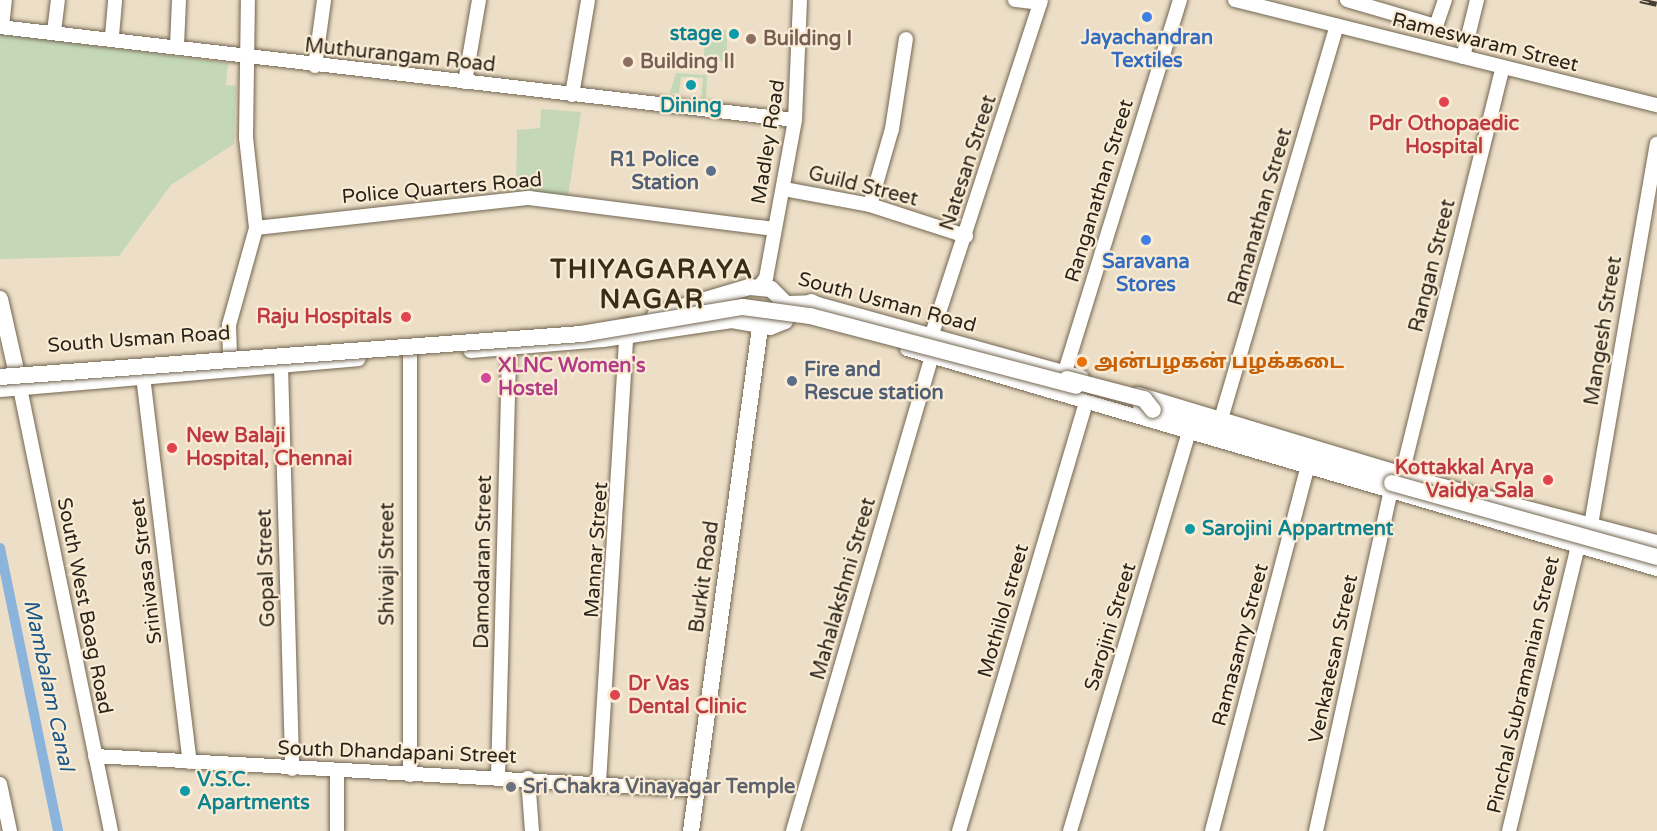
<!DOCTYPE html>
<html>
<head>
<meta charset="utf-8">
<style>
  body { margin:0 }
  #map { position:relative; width:1657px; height:831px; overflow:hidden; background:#eddfc7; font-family:"Varela Round","Noto Sans Tamil",sans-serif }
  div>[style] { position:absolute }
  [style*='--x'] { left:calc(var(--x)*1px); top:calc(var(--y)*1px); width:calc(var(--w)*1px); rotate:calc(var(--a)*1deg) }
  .green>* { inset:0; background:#c4d8b8; transform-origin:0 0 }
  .canal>* { height:10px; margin:-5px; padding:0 5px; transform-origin:5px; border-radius:5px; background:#8ab4db }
  .roads { filter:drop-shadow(0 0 2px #726651) drop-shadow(0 0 2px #726651) }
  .minor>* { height:14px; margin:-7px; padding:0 7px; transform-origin:7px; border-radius:7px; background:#fff }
  .major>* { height:16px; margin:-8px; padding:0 8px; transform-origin:8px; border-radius:8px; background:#fff }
  .rail>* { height:5px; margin-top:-2.5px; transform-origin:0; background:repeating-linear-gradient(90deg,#faecd4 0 9px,#433d32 0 18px); box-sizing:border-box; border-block:2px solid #433d32 }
  .bridges { filter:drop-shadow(0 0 2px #726651) drop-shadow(0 0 2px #726651) }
  .major-bridge>* { height:16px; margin:-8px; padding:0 8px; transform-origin:8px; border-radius:8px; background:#fff }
  .dots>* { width:16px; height:16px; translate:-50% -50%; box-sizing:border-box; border:3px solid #faecd4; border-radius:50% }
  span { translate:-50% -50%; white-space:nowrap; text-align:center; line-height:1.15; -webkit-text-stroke:4.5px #faecd4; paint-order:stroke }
  .culture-label { font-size:20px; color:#0d838f; font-weight:700 }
  .right { translate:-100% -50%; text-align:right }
  .left { translate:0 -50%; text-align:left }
  .education-label { font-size:20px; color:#785e54; font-weight:700 }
  .shop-label { font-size:20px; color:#366cbe; font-weight:700 }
  .street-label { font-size:20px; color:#29241b }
  .health-label { font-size:20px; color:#be3a42; font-weight:700 }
  .service-label { font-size:20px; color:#4e5e75; font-weight:700 }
  .food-label { font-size:20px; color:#c56008; font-weight:700 }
  .hotel-label { font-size:20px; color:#b23c85; font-weight:700 }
  .worship-label { font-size:20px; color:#5b616d; font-weight:700 }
  .water-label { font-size:21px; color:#195789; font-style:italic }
  .district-label { font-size:26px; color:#372d19; font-weight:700; letter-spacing:1.5px }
</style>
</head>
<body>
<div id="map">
  <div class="green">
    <div style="left:704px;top:30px;width:23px;height:31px"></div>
    <div style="clip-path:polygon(0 34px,228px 63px,226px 85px,236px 86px,234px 144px,171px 185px,119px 256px,0 259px)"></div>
    <div style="clip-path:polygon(evenodd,676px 73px,707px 75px,706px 103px,667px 101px,676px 73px,681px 77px,703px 78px,701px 101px,669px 99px,669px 93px,679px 93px,681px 77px)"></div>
    <div style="clip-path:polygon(541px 109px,581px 112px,568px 197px,516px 193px,517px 130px,540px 128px)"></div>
  </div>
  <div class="canal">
    <div style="--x:0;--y:548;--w:289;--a:78.4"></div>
  </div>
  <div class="roads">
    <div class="minor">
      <div style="--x:1015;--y:0;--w:25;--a:7"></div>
      <div style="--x:1235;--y:0;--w:435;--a:14"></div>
      <div style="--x:1347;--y:0;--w:93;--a:16.3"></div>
      <div style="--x:1436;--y:26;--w:28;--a:-71"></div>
      <div style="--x:0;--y:27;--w:800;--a:6.67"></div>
      <div style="--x:2;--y:27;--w:27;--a:-84"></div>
      <div style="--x:54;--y:32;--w:32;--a:-83"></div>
      <div style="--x:112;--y:36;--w:36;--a:-85"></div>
      <div style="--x:177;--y:46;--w:46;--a:-87.5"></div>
      <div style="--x:1463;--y:57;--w:59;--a:-76.2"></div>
      <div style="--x:315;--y:66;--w:67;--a:-82.2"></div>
      <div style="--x:465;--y:82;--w:83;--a:-80.3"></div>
      <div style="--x:572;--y:95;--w:96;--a:-80.4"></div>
      <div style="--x:784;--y:189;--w:87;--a:10.5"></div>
      <div style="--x:870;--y:205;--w:101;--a:17.9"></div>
      <div style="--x:870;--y:205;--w:79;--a:-73.9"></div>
      <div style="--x:892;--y:129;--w:91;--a:-81.2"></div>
      <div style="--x:256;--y:228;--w:275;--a:-6.3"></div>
      <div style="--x:529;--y:198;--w:247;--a:7.2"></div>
      <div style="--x:759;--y:287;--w:11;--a:-52"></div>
      <div style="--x:766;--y:278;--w:161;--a:-79.6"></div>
      <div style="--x:795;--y:120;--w:120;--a:-87.6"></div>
      <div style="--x:788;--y:303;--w:23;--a:-2"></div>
      <div style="--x:811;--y:302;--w:281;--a:15.5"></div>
      <div style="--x:931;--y:337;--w:354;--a:-71.9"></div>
      <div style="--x:907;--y:349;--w:782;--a:16.35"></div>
      <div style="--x:230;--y:355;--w:30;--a:-92"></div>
      <div style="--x:229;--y:325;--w:101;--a:-74.4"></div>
      <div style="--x:256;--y:228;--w:91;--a:-96.3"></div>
      <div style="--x:246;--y:138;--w:138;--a:-89.2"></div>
      <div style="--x:281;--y:366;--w:403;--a:88.4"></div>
      <div style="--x:143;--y:376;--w:389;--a:83.1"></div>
      <div style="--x:1063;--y:378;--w:396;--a:-72.8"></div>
      <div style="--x:20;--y:388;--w:452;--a:78.4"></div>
      <div style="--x:1138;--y:394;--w:307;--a:16.8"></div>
      <div style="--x:1432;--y:483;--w:233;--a:14.7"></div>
      <div style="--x:1221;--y:419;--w:410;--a:-73.6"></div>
      <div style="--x:1402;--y:474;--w:419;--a:-76.1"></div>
      <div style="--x:95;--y:756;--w:603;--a:3.23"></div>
      <div style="--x:410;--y:775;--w:422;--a:-90"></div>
      <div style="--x:498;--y:777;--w:429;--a:-88.5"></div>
      <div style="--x:528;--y:778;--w:53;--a:85.7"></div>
      <div style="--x:599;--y:782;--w:457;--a:-86.5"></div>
      <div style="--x:0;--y:784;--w:48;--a:78"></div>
      <div style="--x:337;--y:831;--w:59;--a:-90"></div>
      <div style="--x:793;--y:831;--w:494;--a:-73.7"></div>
      <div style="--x:959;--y:831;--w:447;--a:-73.5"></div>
      <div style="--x:1070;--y:831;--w:415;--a:-73.4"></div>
      <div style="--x:1212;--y:831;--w:374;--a:-75.3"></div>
      <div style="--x:1316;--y:831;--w:344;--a:-77.6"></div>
      <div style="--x:1509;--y:831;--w:290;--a:-76.4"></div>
      <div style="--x:1577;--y:549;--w:28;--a:-60"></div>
      <div style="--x:1591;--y:525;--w:387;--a:-80.2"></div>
    </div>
    <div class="major">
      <div style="--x:0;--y:299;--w:91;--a:77.3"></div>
      <div style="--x:811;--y:302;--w:31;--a:27"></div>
      <div style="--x:471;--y:350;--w:132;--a:-4.8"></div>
      <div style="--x:603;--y:339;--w:130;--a:-8.4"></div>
      <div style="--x:732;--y:320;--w:39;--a:10"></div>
      <div style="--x:770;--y:327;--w:16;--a:-22"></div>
      <div style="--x:785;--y:321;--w:14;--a:-69"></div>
      <div style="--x:790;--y:308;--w:27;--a:-135"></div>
      <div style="--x:771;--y:289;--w:22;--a:-175"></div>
      <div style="--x:749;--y:287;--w:98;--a:163.4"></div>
      <div style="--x:0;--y:389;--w:359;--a:-4.9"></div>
      <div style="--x:1141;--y:406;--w:263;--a:17.1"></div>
      <div style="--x:691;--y:831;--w:508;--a:-82.19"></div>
    </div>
  </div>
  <div class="rail">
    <div style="--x:1640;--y:0;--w:17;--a:13"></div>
  </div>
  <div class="bridges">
    <div class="major-bridge">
      <div style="--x:0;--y:377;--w:583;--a:-4.23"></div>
      <div style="--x:581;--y:334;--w:164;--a:-9.5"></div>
      <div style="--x:743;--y:307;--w:68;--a:7.7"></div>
      <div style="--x:810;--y:316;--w:275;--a:14.7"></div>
      <div style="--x:1067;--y:379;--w:80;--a:14.6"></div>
      <div style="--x:1144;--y:399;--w:14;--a:51"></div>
      <div style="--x:1392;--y:483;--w:275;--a:15.6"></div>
    </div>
  </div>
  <div class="dots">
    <div style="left:1147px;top:17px;background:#3f7fe0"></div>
    <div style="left:734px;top:34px;background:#0f9aa8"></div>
    <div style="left:751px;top:39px;background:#8d6e63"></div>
    <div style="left:628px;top:62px;background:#8d6e63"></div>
    <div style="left:691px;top:85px;background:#0f9aa8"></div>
    <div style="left:1444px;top:102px;background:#e0444e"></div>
    <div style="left:711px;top:171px;background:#5c6f8a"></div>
    <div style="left:1146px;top:240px;background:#3f7fe0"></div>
    <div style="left:406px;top:317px;background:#e0444e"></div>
    <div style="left:1082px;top:362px;background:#e8710a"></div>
    <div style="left:486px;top:378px;background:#d1479c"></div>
    <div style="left:792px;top:381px;background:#5c6f8a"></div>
    <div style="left:172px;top:448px;background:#e0444e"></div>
    <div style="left:1548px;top:480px;background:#e0444e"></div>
    <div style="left:1190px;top:529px;background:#0f9aa8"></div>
    <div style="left:615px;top:695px;background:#e0444e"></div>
    <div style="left:511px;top:787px;background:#6b7280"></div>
    <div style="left:185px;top:791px;background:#0f9aa8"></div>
  </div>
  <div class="culture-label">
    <span class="right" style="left:722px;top:34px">stage</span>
    <span style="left:691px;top:106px">Dining</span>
    <span class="left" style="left:1202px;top:529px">Sarojini Appartment</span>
    <span class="left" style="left:197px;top:792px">V.S.C.<br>Apartments</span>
  </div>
  <div class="education-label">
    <span class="left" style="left:763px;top:39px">Building I</span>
    <span class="left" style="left:640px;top:62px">Building II</span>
  </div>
  <div class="shop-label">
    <span style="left:1147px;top:50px">Jayachandran<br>Textiles</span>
    <span style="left:1146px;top:274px">Saravana<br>Stores</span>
  </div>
  <div class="street-label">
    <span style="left:1485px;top:43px;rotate:14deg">Rameswaram Street</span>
    <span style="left:400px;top:56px;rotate:6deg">Muthurangam Road</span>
    <span style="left:769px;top:142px;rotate:-81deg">Madley Road</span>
    <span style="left:969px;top:163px;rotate:-72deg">Natesan Street</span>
    <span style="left:863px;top:187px;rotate:14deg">Guild Street</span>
    <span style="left:442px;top:189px;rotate:-5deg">Police Quarters Road</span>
    <span style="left:1100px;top:191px;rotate:-73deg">Ranganathan Street</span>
    <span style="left:1261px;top:217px;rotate:-74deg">Ramanathan Street</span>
    <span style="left:1433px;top:266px;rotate:-76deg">Rangan Street</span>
    <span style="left:887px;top:303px;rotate:15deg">South Usman Road</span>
    <span style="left:1604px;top:331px;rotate:-81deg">Mangesh Street</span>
    <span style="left:139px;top:340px;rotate:-4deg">South Usman Road</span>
    <span style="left:597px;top:550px;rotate:-86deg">Mannar Street</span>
    <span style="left:484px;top:562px;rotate:-89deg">Damodaran Street</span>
    <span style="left:388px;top:564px;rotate:-90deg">Shivaji Street</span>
    <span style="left:267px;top:568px;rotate:-92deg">Gopal Street</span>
    <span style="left:147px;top:571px;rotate:-97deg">Srinivasa Street</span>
    <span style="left:705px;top:577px;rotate:-82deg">Burkit Road</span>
    <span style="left:844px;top:589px;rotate:-74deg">Mahalakshmi Street</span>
    <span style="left:84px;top:606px;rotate:79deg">South West Boag Road</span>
    <span style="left:1004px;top:611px;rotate:-74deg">Mothilol street</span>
    <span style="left:1111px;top:627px;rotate:-73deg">Sarojini Street</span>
    <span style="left:1241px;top:645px;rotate:-75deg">Ramasamy Street</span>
    <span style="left:1334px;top:659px;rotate:-78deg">Venkatesan Street</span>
    <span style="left:1524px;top:685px;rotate:-77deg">Pinchal Subramanian Street</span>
    <span style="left:397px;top:753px;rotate:2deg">South Dhandapani Street</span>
  </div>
  <div class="health-label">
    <span style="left:1444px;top:136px">Pdr Othopaedic<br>Hospital</span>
    <span class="right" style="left:392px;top:317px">Raju Hospitals</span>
    <span class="left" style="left:186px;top:448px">New Balaji<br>Hospital, Chennai</span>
    <span class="right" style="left:1534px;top:480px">Kottakkal Arya<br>Vaidya Sala</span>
    <span class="left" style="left:628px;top:696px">Dr Vas<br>Dental Clinic</span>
  </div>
  <div class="service-label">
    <span class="right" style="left:699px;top:172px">R1 Police<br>Station</span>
    <span class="left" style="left:804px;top:382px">Fire and<br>Rescue station</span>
  </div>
  <div class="food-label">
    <span class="left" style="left:1094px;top:362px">அன்பழகன் பழக்கடை</span>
  </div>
  <div class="hotel-label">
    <span class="left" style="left:498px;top:378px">XLNC Women's<br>Hostel</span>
  </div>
  <div class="worship-label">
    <span class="left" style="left:523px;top:787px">Sri Chakra Vinayagar Temple</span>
  </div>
  <div class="water-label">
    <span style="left:48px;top:685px;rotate:78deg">Mambalam Canal</span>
  </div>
  <div class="district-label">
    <span style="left:652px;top:285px">THIYAGARAYA<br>NAGAR</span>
  </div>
</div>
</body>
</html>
